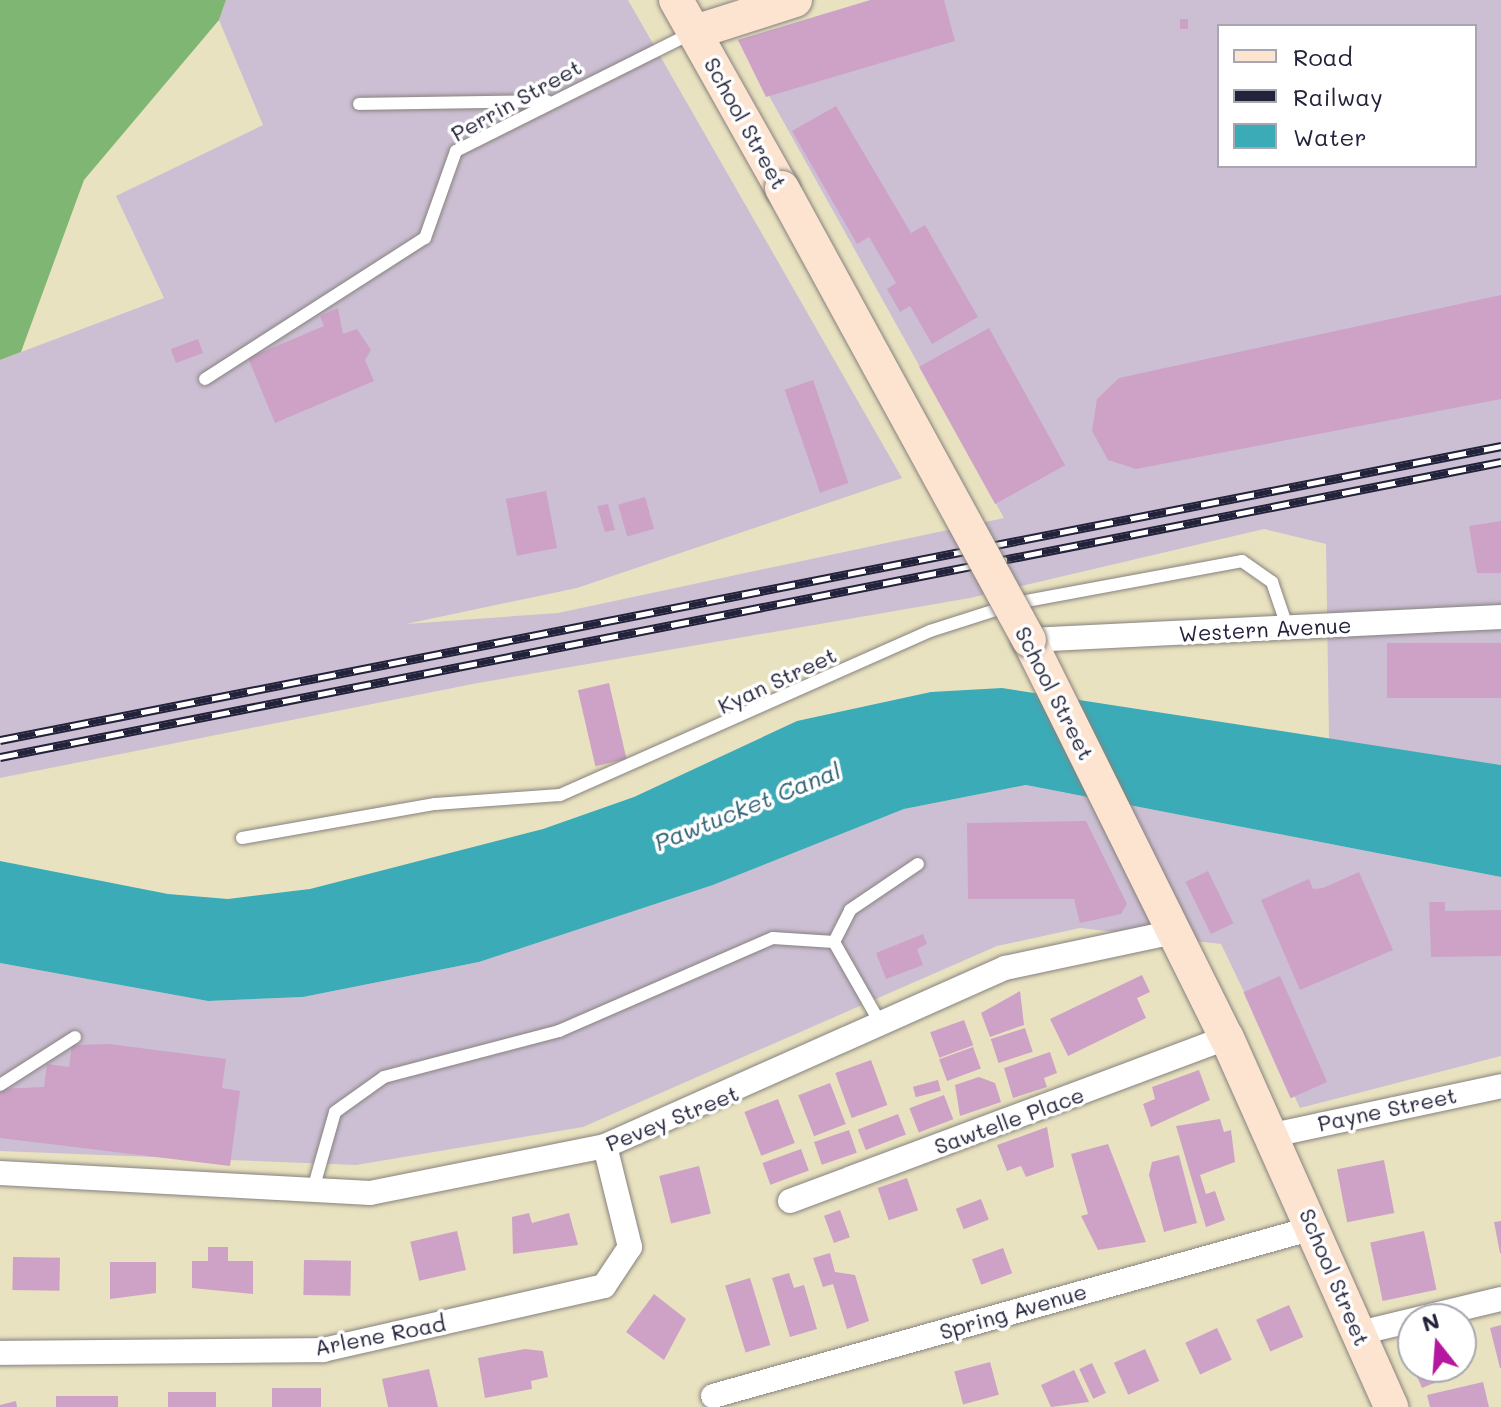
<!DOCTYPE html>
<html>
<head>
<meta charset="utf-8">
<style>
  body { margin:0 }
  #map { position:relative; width:1501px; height:1407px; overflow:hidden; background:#e9e2c0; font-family:Mali,sans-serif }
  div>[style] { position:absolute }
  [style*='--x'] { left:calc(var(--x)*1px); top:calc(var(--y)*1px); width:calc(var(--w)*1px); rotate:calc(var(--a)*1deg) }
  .industrial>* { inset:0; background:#ccbfd4 }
  .forest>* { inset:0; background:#80b673 }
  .water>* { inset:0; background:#3babb8 }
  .building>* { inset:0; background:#cda2c6; transform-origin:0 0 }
  .roads { filter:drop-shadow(0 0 2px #86827e) drop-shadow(0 0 2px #86827e) }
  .lane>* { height:12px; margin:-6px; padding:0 6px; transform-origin:6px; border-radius:6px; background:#fff }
  .street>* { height:24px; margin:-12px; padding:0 12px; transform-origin:12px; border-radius:12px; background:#fff }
  .secondary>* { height:34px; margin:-17px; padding:0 17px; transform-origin:17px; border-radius:17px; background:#fde4d1 }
  .rail>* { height:9px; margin-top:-4.5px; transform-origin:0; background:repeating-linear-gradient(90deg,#fff 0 18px,#22223b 0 36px); box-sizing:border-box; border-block:2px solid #22223b }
  .bridges { filter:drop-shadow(0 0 2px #86827e) drop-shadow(0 0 2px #86827e) }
  .secondary-bridge>* { height:34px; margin:-17px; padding:0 17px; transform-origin:17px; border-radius:17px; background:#fde4d1 }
  span { translate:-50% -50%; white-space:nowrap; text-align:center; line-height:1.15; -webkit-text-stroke:7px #fff; paint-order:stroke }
  .street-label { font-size:22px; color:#22223b }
  .water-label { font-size:24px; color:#2d6073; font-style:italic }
  .legend { position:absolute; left:1217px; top:24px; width:260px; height:144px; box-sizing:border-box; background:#fff; border:2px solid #a7a7b1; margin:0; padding:10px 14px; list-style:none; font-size:24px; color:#22223b }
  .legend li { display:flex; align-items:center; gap:16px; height:40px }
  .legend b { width:40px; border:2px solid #a7a7b1 }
  .north { position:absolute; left:1397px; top:1303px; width:80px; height:80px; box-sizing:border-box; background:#fff; border:2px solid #a7a7b1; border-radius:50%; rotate:343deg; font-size:22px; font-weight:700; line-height:32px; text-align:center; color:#22223b }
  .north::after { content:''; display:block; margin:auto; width:28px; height:36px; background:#b5179e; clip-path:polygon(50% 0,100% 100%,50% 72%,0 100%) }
</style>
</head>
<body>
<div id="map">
  <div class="industrial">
    <div style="clip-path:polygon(evenodd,226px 0,628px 0,902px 478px,577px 588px,406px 624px,558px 613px,1004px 518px,738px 40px,870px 0,1501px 0,1501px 765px,1329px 739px,1326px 544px,1264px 529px,970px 598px,478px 683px,0 778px,0 360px,164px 298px,116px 196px,263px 125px,219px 20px,226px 0,1219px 26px,1475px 26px,1475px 166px,1219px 166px,1219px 26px)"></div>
    <div style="clip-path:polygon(1026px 785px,1501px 877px,1501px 1056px,1300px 1108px,1221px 944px,1080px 928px,997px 946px,583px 1127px,356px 1165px,0 1151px,0 963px,208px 1001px,303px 997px,479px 962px,713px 885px,904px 809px)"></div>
  </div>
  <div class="forest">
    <div style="clip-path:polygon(0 0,226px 0,219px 20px,84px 180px,21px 352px,0 360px)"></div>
  </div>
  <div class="water">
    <div style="clip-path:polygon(1002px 688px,1501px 765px,1501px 877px,1026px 785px,904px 809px,713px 885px,479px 962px,303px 997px,208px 1001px,0 963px,0 861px,168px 894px,228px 899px,310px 889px,543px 829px,634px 797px,797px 721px,931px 692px)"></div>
  </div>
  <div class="building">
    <div style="clip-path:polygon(871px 0,944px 0,955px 41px,766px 97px,738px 40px)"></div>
    <div style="left:1180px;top:19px;width:8px;height:10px"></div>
    <div style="clip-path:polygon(836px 106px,911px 233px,925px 225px,978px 317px,932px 344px,910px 306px,900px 312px,887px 289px,896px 283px,869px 237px,857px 244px,792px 131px)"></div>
    <div style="clip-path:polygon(1501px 295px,1501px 399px,1136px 469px,1108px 460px,1092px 431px,1097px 399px,1119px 378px)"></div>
    <div style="clip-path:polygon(338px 308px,343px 334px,357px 329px,371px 350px,365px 360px,374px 381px,275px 423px,248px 358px,324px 326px,320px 316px)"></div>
    <div style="left:989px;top:328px;width:157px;height:80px;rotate:61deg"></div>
    <div style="left:198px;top:339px;width:15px;height:29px;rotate:70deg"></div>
    <div style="left:813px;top:380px;width:109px;height:30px;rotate:71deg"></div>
    <div style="left:546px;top:491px;width:58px;height:41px;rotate:79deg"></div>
    <div style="left:645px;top:497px;width:33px;height:28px;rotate:74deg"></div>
    <div style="clip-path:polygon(608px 504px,615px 530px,605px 532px,597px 506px)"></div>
    <div style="clip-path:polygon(1501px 521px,1501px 573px,1477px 573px,1469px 526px)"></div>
    <div style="left:1501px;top:643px;width:55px;height:114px;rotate:90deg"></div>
    <div style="left:609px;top:683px;width:78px;height:32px;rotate:77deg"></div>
    <div style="clip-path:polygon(1086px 821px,1127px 904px,1121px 914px,1080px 923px,1074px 899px,968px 899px,967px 823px)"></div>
    <div style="left:1208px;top:871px;width:58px;height:25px;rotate:64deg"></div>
    <div style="clip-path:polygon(1359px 872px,1393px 950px,1300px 990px,1261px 900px,1309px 879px,1313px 889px,1323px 888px)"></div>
    <div style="clip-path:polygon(1429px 902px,1445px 902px,1445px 911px,1501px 910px,1501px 956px,1431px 957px)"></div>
    <div style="clip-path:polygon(923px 934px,927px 944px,917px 949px,923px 965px,886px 979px,876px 953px)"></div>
    <div style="clip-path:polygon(1142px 975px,1150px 992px,1137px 998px,1146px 1018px,1068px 1056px,1050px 1019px)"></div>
    <div style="left:1280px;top:976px;width:116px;height:40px;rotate:66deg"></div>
    <div style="clip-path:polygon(1020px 991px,1024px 1025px,990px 1037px,981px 1013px)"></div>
    <div style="left:964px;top:1020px;width:27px;height:36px;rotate:70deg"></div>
    <div style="left:1025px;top:1028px;width:25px;height:36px;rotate:72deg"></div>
    <div style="clip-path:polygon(109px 1044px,226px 1059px,222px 1088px,240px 1091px,230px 1166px,0 1138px,0 1089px,44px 1087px,47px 1064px,69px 1067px,72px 1045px)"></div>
    <div style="left:973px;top:1047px;width:23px;height:36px;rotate:70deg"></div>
    <div style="clip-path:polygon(1050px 1052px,1057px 1073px,1044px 1078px,1047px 1087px,1013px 1098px,1004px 1068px)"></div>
    <div style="left:871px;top:1060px;width:48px;height:38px;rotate:70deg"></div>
    <div style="clip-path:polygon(1199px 1070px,1210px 1100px,1151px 1127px,1143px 1104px,1155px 1099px,1152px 1087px)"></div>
    <div style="clip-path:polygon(979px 1077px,995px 1083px,1001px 1102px,960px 1116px,955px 1085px)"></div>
    <div style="left:938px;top:1080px;width:11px;height:26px;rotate:75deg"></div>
    <div style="left:830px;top:1083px;width:44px;height:34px;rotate:69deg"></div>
    <div style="left:944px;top:1095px;width:26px;height:37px;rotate:69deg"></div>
    <div style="left:778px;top:1099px;width:47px;height:36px;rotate:69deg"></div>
    <div style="left:898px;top:1114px;width:22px;height:43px;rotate:69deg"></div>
    <div style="clip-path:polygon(1220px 1119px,1224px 1132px,1231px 1130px,1235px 1162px,1200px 1175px,1206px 1194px,1215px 1191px,1225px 1220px,1206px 1227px,1176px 1126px)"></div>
    <div style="clip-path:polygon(1047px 1127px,1054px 1167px,1026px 1177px,1021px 1166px,1007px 1171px,997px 1145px)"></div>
    <div style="left:849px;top:1130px;width:24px;height:37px;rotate:71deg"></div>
    <div style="clip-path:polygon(1108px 1144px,1146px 1242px,1098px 1250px,1081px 1216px,1088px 1214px,1071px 1154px)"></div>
    <div style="left:801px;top:1149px;width:23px;height:41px;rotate:70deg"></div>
    <div style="clip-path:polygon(1179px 1155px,1197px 1223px,1164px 1232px,1149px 1175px,1152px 1162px)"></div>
    <div style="left:1384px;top:1160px;width:54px;height:48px;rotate:79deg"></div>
    <div style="left:699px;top:1166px;width:49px;height:41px;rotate:76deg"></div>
    <div style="left:907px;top:1178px;width:34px;height:31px;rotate:71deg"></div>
    <div style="left:981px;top:1199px;width:22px;height:27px;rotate:69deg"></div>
    <div style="left:840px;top:1210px;width:29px;height:17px;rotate:70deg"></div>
    <div style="clip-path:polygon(529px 1213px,532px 1223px,569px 1213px,578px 1245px,513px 1254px,512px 1217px)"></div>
    <div style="clip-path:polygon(1501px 1221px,1501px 1253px,1500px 1253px,1494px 1222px)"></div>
    <div style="left:457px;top:1231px;width:40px;height:48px;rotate:77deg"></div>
    <div style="left:1424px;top:1231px;width:60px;height:55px;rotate:78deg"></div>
    <div style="clip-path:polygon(208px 1247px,228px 1247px,228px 1261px,253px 1261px,253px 1294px,192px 1288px,192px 1261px,208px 1261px)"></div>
    <div style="left:1003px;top:1248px;width:27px;height:33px;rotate:70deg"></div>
    <div style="clip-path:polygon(830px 1253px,835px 1272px,855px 1275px,869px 1321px,847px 1329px,833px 1284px,823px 1287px,813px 1258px)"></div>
    <div style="left:13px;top:1257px;width:47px;height:33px;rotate:1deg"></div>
    <div style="left:304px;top:1260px;width:47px;height:35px;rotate:1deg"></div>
    <div style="clip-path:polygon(110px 1262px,156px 1262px,156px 1293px,110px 1299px)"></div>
    <div style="clip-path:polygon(789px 1273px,794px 1288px,804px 1285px,817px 1329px,790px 1337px,772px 1278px)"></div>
    <div style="left:750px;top:1278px;width:70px;height:26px;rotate:73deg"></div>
    <div style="clip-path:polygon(654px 1294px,686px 1319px,664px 1360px,626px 1332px)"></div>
    <div style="left:1289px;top:1305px;width:35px;height:36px;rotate:66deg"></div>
    <div style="clip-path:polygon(1501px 1325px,1501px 1368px,1500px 1368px,1490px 1328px)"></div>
    <div style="clip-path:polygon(1461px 1327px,1474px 1358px,1461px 1363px)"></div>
    <div style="left:1217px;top:1328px;width:35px;height:35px;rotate:65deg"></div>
    <div style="clip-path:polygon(1413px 1343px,1413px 1367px,1404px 1346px)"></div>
    <div style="clip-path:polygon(525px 1349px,543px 1351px,548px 1377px,531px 1381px,532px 1389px,485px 1398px,478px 1358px)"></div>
    <div style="left:1145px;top:1349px;width:35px;height:34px;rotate:66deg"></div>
    <div style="left:990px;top:1362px;width:34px;height:37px;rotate:75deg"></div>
    <div style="left:1092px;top:1363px;width:33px;height:14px;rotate:65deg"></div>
    <div style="clip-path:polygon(1413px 1367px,1451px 1367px,1454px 1375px,1422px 1388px)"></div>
    <div style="clip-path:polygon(429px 1369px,438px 1407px,388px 1407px,382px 1379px)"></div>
    <div style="clip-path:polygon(1074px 1370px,1089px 1402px,1051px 1407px,1041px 1385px)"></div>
    <div style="clip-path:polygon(1483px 1382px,1489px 1407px,1430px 1407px,1427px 1395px)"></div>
    <div style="left:321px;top:1388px;width:19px;height:49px;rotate:90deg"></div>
    <div style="left:168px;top:1392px;width:48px;height:15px"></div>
    <div style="left:118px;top:1396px;width:11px;height:62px;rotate:90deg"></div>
    <div style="clip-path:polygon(16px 1401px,17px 1407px,0 1407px,0 1405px)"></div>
  </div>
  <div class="roads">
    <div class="lane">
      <div style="--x:359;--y:104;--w:188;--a:-0.9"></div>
      <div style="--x:205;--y:379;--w:261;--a:-32.7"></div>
      <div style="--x:425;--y:238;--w:92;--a:-70.4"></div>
      <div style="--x:456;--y:151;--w:264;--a:-26.6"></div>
      <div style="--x:242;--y:838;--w:196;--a:-10"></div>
      <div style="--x:435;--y:804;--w:125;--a:-4.1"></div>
      <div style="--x:560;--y:795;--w:405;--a:-23.9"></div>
      <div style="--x:930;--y:631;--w:96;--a:-17.7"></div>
      <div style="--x:1021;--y:602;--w:225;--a:-10.5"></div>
      <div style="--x:1242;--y:561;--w:37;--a:35"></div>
      <div style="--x:1272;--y:582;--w:50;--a:71.2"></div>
      <div style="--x:834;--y:942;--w:36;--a:-63"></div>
      <div style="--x:850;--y:910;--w:82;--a:-34.1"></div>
      <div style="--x:0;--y:1085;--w:89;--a:-32.6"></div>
      <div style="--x:312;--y:1193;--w:84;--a:-74.1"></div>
      <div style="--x:335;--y:1112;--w:60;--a:-35.5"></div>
      <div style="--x:384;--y:1077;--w:181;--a:-14.7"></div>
      <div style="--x:559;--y:1031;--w:233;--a:-23.5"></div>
      <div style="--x:773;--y:938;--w:61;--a:3.8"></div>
      <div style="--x:834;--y:942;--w:97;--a:60.3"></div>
    </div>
    <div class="street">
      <div style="--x:1029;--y:640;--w:473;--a:-2.8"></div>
      <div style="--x:1273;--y:1135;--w:233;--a:-12.1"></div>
      <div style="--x:0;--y:1173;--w:371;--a:3.1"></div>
      <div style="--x:370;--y:1193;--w:240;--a:-11.3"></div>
      <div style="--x:605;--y:1146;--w:438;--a:-24"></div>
      <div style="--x:1005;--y:968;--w:174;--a:-12"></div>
      <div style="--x:790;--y:1201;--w:466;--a:-20.5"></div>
      <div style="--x:1359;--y:1333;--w:146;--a:-13.5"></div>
      <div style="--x:0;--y:1353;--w:323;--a:-0.5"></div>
      <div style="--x:323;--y:1350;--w:288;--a:-12.8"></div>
      <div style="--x:604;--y:1286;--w:47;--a:-56.3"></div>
      <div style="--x:630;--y:1247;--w:104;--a:-103.9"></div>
      <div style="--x:713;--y:1396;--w:623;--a:-15.64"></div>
    </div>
    <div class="secondary">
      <div style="--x:676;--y:0;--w:216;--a:60.6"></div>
      <div style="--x:695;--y:32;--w:105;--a:-17.7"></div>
      <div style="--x:1029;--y:640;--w:445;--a:63.6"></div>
      <div style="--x:1227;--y:1038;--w:404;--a:66"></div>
    </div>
  </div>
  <div class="rail">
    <div style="--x:0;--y:740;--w:1530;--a:-11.08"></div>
    <div style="--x:0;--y:757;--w:1530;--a:-11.12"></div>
  </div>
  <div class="bridges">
    <div class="secondary-bridge">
      <div style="--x:782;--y:188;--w:515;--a:61.35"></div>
    </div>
  </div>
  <div class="street-label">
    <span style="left:516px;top:100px;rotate:-29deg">Perrin Street</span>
    <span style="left:746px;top:123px;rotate:61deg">School Street</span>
    <span style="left:1265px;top:629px;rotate:-3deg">Western Avenue</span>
    <span style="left:777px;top:680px;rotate:-25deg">Kyan Street</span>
    <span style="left:1055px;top:693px;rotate:63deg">School Street</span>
    <span style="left:1387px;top:1109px;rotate:-12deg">Payne Street</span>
    <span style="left:672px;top:1118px;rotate:-22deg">Pevey Street</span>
    <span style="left:1009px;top:1120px;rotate:-20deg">Sawtelle Place</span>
    <span style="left:1335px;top:1277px;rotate:67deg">School Street</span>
    <span style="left:1013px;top:1311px;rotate:-16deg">Spring Avenue</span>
    <span style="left:380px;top:1335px;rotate:-11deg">Arlene Road</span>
  </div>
  <div class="water-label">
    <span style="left:747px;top:806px;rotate:-22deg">Pawtucket Canal</span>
  </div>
  <ul class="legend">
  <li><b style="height:10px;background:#fde4d1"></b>Road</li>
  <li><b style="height:10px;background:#22223b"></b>Railway</li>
  <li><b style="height:22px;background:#3babb8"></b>Water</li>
  </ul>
  <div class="north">N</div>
</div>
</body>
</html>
